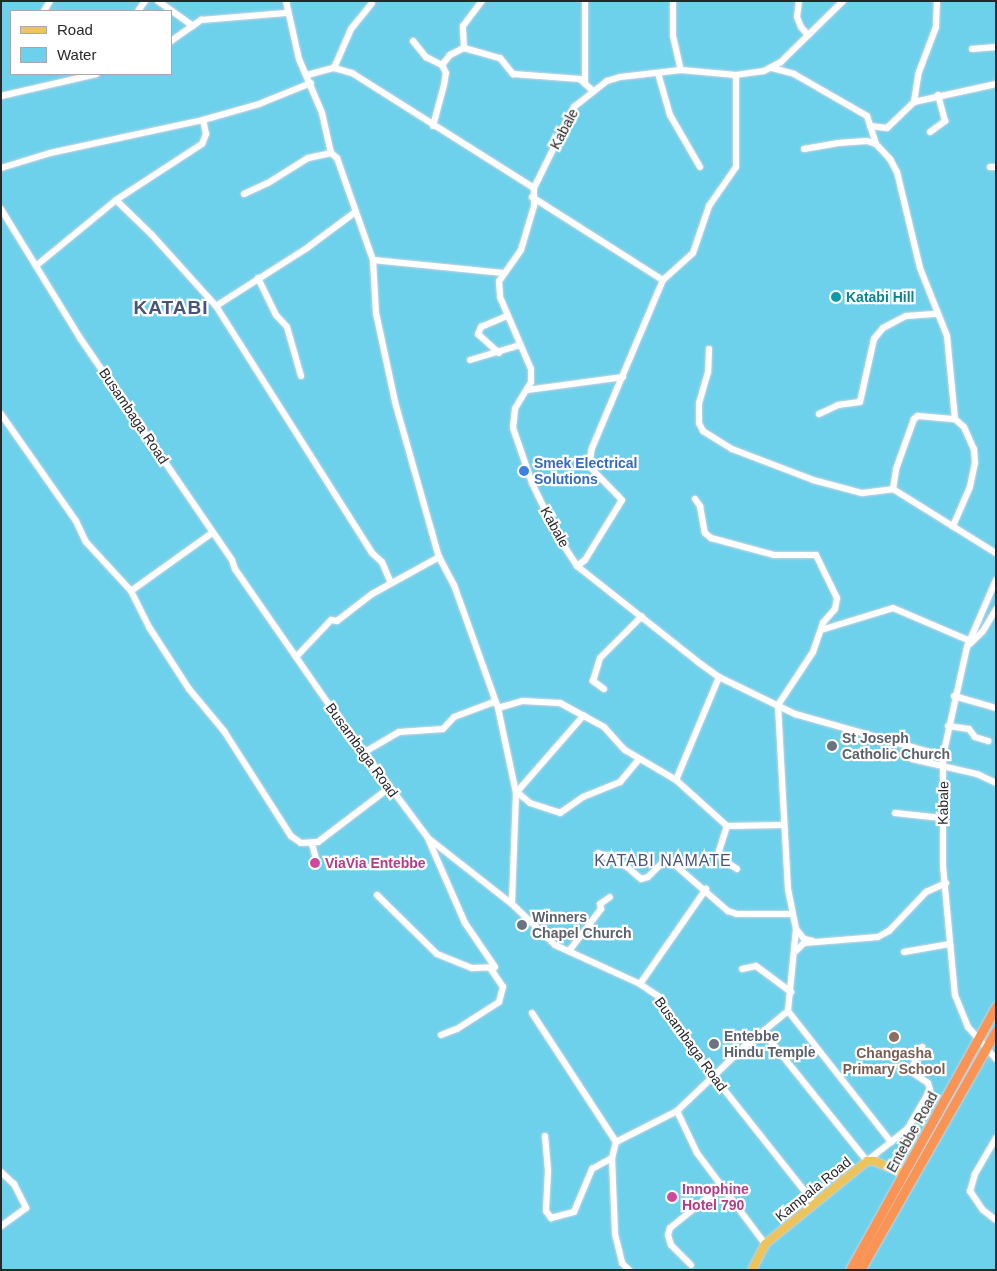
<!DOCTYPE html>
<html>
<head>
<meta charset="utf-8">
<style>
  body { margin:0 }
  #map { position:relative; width:997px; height:1271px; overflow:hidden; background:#eae2da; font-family:Arial,sans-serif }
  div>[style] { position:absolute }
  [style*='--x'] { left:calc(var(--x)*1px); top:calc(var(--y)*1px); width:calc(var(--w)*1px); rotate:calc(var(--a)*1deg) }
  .water>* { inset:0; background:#6ed1eb }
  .roads { filter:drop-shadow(0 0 1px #cfd3e1) drop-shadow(0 0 1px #cfd3e1) }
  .minor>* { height:6px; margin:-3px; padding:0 3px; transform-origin:3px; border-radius:3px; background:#fff }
  .major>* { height:8px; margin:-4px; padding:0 4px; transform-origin:4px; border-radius:4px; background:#edc45c }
  .highway>* { height:9px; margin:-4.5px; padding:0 4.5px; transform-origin:4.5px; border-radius:4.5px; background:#fa9455 }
  .dots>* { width:14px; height:14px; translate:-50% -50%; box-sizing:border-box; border:2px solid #fff; border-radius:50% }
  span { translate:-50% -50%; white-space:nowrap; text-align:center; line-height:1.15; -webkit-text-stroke:4.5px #fff; paint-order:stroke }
  .street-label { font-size:14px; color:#282828 }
  .culture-label { font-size:14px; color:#0d838f; font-weight:700 }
  .left { translate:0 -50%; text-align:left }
  .shop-label { font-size:14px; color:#366cbe; font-weight:700 }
  .worship-label { font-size:14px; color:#5b616d; font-weight:700 }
  .hotel-label { font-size:14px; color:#b23c85; font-weight:700 }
  .education-label { font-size:14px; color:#785e54; font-weight:700 }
  .quarter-label { font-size:16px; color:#4a5477; letter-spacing:1px }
  .district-label { font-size:19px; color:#4a5477; font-weight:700; letter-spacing:1px }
  .frame { position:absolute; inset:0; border:2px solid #282828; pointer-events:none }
  .legend { position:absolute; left:10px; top:10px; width:162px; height:65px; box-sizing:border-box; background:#fff; border:1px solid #a9a9a9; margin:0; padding:6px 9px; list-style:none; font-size:15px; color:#282828 }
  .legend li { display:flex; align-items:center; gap:10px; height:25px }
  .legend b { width:25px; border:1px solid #a9a9a9 }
</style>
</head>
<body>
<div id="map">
  <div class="water">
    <div style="clip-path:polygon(evenodd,1px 1px,996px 1px,996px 1270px,1px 1270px,1px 1px,11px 11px,171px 11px,171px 74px,11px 74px,11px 11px)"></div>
  </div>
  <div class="roads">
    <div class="minor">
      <div style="--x:158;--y:1;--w:43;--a:35.5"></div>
      <div style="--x:286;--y:1;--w:59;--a:77.4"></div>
      <div style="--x:299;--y:59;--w:59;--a:66.9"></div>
      <div style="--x:322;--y:113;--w:41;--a:77.3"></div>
      <div style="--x:331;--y:153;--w:8;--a:40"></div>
      <div style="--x:337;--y:158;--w:108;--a:70.6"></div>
      <div style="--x:373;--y:260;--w:53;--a:86.8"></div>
      <div style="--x:376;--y:313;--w:91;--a:77.9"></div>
      <div style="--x:395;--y:402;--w:161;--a:74.2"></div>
      <div style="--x:439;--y:557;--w:32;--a:62"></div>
      <div style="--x:454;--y:585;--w:131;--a:70.3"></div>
      <div style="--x:498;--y:708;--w:87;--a:78"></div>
      <div style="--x:516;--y:793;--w:111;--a:92.1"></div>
      <div style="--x:585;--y:1;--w:81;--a:90"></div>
      <div style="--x:673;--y:1;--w:35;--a:90"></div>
      <div style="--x:673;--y:36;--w:35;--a:77"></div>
      <div style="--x:799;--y:1;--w:16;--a:97"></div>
      <div style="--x:797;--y:17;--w:11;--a:68"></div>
      <div style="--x:801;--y:27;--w:11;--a:49"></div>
      <div style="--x:843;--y:1;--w:87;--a:135.5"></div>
      <div style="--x:781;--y:62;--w:19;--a:152"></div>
      <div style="--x:764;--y:71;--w:28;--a:172"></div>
      <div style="--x:736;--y:75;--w:55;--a:-174.8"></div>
      <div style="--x:681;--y:70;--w:61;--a:173.5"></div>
      <div style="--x:620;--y:77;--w:14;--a:163"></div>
      <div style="--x:607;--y:81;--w:42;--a:141.8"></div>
      <div style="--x:574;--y:107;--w:90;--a:116.3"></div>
      <div style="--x:534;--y:188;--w:18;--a:90"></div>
      <div style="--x:534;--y:206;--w:46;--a:106.5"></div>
      <div style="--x:521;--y:250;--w:38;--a:125"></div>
      <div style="--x:499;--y:281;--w:16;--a:86"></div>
      <div style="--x:500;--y:297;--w:78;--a:66.7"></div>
      <div style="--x:531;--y:369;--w:13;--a:90"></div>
      <div style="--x:531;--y:382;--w:31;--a:121"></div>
      <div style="--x:515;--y:409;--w:19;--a:96"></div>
      <div style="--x:513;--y:428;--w:58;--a:70.9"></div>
      <div style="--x:532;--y:483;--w:58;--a:64.3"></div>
      <div style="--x:557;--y:535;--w:37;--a:57"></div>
      <div style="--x:577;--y:566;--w:154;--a:38.4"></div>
      <div style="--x:698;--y:662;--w:26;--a:36"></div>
      <div style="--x:719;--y:677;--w:85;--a:26"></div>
      <div style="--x:795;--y:714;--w:154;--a:15.8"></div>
      <div style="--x:943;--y:756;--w:110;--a:90"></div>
      <div style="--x:943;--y:866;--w:130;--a:84.7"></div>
      <div style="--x:955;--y:995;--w:35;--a:68"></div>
      <div style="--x:968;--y:1027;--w:43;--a:48.8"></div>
      <div style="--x:44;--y:11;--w:12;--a:-59"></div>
      <div style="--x:138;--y:11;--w:12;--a:-55"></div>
      <div style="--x:171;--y:41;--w:37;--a:-35"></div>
      <div style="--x:201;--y:20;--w:85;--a:-4.7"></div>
      <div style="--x:413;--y:41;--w:21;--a:51"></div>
      <div style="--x:426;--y:57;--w:18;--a:27"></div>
      <div style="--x:464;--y:48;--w:22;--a:-93"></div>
      <div style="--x:463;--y:26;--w:31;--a:-53"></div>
      <div style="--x:972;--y:49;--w:24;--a:-5"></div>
      <div style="--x:334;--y:68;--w:43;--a:-66.4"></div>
      <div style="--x:351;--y:29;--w:33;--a:-51"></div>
      <div style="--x:772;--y:68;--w:23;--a:15"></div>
      <div style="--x:794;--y:74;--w:84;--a:29.9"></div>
      <div style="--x:867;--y:116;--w:29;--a:72"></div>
      <div style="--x:876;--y:144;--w:21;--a:47"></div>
      <div style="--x:890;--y:159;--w:15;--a:62"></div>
      <div style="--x:897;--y:172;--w:99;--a:76.5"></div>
      <div style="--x:920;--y:268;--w:73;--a:68.3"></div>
      <div style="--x:947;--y:336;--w:83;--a:84.5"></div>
      <div style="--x:658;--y:73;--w:44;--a:74.1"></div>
      <div style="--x:670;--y:115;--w:60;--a:60"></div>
      <div style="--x:307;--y:75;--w:28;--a:-15"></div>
      <div style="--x:334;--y:68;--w:19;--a:16"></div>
      <div style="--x:352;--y:73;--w:215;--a:32.3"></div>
      <div style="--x:1;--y:96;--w:98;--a:-13"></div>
      <div style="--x:914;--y:102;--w:30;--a:-81"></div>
      <div style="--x:919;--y:72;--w:48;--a:-69.3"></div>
      <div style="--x:936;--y:27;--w:26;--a:-88"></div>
      <div style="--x:433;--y:126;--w:42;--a:-75"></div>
      <div style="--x:444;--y:85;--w:12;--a:-81"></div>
      <div style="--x:446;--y:73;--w:9;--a:-117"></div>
      <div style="--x:442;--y:65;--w:13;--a:-51"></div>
      <div style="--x:450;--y:55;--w:16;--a:-27"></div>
      <div style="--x:464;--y:48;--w:37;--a:16"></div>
      <div style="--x:500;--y:58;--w:21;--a:51"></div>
      <div style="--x:513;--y:74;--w:67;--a:4.3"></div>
      <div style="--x:580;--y:79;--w:18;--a:43"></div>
      <div style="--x:870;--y:126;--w:17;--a:7"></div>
      <div style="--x:887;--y:128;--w:37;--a:-44"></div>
      <div style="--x:914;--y:102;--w:84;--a:-12.4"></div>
      <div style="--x:930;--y:132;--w:19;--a:-36"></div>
      <div style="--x:945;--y:121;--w:27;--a:-105"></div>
      <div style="--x:804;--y:149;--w:35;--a:-10"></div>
      <div style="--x:838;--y:143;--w:29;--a:-4"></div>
      <div style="--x:867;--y:141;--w:9;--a:18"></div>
      <div style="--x:990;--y:167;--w:6;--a:0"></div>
      <div style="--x:1;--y:168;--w:51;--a:-17"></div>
      <div style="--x:50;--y:153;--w:157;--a:-12.2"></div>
      <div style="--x:244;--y:194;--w:26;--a:-25"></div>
      <div style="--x:268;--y:183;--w:47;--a:-32"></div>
      <div style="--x:308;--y:158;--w:24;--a:-12"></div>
      <div style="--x:532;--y:197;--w:155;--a:32.4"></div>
      <div style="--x:116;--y:200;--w:50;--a:44.2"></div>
      <div style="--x:152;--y:235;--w:96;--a:48"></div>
      <div style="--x:216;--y:306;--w:292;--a:57.7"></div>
      <div style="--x:372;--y:553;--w:13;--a:42"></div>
      <div style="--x:382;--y:562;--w:23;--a:67"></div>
      <div style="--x:1;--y:209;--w:151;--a:58.5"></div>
      <div style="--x:80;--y:338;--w:269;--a:55.6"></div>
      <div style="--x:232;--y:560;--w:9;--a:72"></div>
      <div style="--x:235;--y:569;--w:165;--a:55.3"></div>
      <div style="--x:329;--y:705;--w:166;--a:53.3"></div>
      <div style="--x:428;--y:838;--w:107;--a:38.2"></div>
      <div style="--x:512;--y:904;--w:59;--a:43.6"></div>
      <div style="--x:555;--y:945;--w:94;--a:24.6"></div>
      <div style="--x:640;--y:984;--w:22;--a:34"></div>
      <div style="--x:658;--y:996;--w:57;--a:58"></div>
      <div style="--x:688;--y:1044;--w:203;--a:51.6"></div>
      <div style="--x:373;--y:260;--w:131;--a:5.7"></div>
      <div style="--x:37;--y:265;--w:102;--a:-39.4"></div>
      <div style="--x:116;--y:200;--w:103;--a:-33.1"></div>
      <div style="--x:202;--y:144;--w:11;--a:-68"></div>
      <div style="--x:206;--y:134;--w:14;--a:-102"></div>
      <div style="--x:203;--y:120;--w:58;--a:-15.9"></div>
      <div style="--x:259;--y:104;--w:56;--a:-22"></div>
      <div style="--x:258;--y:278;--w:41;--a:64.1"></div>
      <div style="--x:276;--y:315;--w:16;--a:47"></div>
      <div style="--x:287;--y:327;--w:51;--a:74.1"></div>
      <div style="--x:216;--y:306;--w:108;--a:-32.5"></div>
      <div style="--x:307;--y:248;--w:59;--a:-36.7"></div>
      <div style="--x:709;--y:349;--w:23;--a:92"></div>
      <div style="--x:708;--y:372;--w:32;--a:106"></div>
      <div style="--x:699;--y:403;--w:20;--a:90"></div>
      <div style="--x:699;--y:423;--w:9;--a:63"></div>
      <div style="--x:703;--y:431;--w:34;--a:32"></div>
      <div style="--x:732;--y:449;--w:87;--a:20.9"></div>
      <div style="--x:813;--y:480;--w:51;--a:14.9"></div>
      <div style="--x:862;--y:493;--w:31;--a:-7"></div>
      <div style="--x:893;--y:489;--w:121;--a:31.9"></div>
      <div style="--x:499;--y:353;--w:28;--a:-138"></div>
      <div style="--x:478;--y:334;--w:8;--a:-67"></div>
      <div style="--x:481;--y:327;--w:28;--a:-23"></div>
      <div style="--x:470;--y:360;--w:52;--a:-16.7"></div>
      <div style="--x:527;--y:390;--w:97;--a:-7.7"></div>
      <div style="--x:1;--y:414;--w:131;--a:55"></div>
      <div style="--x:76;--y:521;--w:23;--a:65"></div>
      <div style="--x:86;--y:542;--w:67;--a:47.4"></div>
      <div style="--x:131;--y:591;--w:100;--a:-35.6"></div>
      <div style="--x:819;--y:414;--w:21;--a:-25"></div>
      <div style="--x:838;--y:405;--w:22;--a:-8"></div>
      <div style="--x:860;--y:402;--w:65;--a:-77.5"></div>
      <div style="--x:874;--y:339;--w:14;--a:-51"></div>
      <div style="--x:883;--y:328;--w:26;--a:-28"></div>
      <div style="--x:906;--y:316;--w:31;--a:-4"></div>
      <div style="--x:893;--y:489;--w:20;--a:-81"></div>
      <div style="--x:896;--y:469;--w:53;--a:-70.2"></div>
      <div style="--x:914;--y:419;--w:5;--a:-37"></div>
      <div style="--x:918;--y:416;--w:37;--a:5"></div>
      <div style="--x:955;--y:419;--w:12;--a:42"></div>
      <div style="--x:964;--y:427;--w:24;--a:66"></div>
      <div style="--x:974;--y:449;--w:14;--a:86"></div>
      <div style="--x:975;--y:463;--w:25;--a:102"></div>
      <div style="--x:970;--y:487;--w:43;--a:113.6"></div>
      <div style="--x:695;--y:499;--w:9;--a:54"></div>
      <div style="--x:700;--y:506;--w:27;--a:80"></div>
      <div style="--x:705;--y:533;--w:8;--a:40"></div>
      <div style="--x:711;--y:538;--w:65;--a:15.1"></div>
      <div style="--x:774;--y:555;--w:42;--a:0"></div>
      <div style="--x:816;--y:555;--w:48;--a:64"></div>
      <div style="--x:837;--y:598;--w:11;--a:100"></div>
      <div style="--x:835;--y:609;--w:18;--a:131"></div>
      <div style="--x:823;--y:623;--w:31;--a:109"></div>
      <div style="--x:813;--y:652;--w:64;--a:123.4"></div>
      <div style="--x:778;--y:705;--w:184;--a:86.9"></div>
      <div style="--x:788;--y:889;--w:41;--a:78.7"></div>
      <div style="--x:796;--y:929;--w:82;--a:95.6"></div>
      <div style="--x:788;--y:1011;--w:167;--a:51.8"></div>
      <div style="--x:891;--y:1142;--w:31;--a:142"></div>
      <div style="--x:867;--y:1161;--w:164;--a:-128.8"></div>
      <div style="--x:577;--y:566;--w:10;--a:-37"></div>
      <div style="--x:585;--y:560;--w:70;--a:-58.3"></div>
      <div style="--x:622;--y:500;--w:47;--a:-134.1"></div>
      <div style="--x:589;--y:466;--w:18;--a:-81"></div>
      <div style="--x:592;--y:448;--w:182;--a:-67.1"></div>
      <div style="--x:663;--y:280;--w:40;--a:-42"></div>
      <div style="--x:693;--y:253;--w:50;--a:-71.2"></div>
      <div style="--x:709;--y:206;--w:47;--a:-55.3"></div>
      <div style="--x:736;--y:167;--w:92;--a:-90"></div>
      <div style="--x:131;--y:591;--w:40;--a:63.4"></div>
      <div style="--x:149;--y:627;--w:74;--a:57.2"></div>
      <div style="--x:189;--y:689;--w:55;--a:50.2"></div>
      <div style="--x:224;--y:731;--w:125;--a:57.5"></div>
      <div style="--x:291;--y:836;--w:12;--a:35"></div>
      <div style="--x:301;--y:843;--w:17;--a:-3"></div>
      <div style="--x:318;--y:842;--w:89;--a:-37.3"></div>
      <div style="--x:821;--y:630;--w:75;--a:-17"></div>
      <div style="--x:893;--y:608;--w:84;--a:23.2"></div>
      <div style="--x:970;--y:644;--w:18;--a:-45"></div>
      <div style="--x:983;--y:631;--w:26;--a:-59"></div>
      <div style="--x:296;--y:657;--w:51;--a:-46.6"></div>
      <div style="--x:331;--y:620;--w:6;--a:9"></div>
      <div style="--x:337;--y:621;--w:44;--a:-37.6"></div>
      <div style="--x:372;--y:594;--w:77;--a:-28.9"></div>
      <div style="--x:604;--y:689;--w:14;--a:-144"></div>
      <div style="--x:593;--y:681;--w:24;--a:-73"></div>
      <div style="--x:600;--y:658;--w:59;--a:-45"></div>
      <div style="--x:954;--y:696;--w:44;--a:15.9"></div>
      <div style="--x:498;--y:708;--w:25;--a:-16"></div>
      <div style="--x:522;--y:701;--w:38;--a:3"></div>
      <div style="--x:560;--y:703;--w:50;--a:28.6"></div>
      <div style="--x:604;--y:727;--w:31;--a:48"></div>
      <div style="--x:625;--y:750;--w:59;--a:30.5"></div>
      <div style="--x:676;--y:780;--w:69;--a:42"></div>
      <div style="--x:727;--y:826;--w:56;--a:-1"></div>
      <div style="--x:948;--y:726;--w:21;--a:8"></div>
      <div style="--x:969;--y:729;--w:10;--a:53"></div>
      <div style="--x:975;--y:737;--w:14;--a:17"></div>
      <div style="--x:363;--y:753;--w:42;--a:-30.3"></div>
      <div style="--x:399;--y:732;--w:44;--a:-3.9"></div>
      <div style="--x:443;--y:729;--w:16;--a:-47"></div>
      <div style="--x:454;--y:717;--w:43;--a:-20.6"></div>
      <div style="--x:943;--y:756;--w:112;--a:-77.6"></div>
      <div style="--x:967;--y:647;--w:73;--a:-66.6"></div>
      <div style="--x:912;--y:759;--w:67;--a:13"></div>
      <div style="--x:977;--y:774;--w:21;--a:25"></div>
      <div style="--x:676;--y:780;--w:112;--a:-67.3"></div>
      <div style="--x:517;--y:792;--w:17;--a:40"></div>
      <div style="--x:530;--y:803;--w:32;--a:18"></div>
      <div style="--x:560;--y:813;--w:28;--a:-35"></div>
      <div style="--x:583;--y:797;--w:40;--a:-22"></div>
      <div style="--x:620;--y:782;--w:30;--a:-50"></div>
      <div style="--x:516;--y:793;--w:103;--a:-48.9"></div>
      <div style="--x:895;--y:813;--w:47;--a:6.1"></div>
      <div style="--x:727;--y:826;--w:26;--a:108"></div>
      <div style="--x:719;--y:851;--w:9;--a:69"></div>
      <div style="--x:722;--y:859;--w:18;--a:34"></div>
      <div style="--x:312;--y:844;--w:16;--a:75"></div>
      <div style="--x:598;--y:853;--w:31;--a:25"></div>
      <div style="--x:626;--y:866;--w:20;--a:41"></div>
      <div style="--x:641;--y:879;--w:7;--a:-16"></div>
      <div style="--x:648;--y:877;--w:27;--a:-45"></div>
      <div style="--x:667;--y:858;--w:81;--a:41"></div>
      <div style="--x:728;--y:911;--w:9;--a:18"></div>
      <div style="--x:737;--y:914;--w:55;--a:0"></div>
      <div style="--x:377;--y:895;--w:84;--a:44.5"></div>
      <div style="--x:437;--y:954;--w:38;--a:22"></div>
      <div style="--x:472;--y:968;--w:23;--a:-2"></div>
      <div style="--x:495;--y:967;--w:53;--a:-124.3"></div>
      <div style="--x:465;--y:923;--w:90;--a:-113.7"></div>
      <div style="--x:796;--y:929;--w:13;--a:51"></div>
      <div style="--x:804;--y:939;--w:9;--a:13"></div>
      <div style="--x:569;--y:951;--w:53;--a:-52.7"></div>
      <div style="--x:601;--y:909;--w:5;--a:-101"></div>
      <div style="--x:600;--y:904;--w:12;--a:-35"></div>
      <div style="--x:796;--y:951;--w:11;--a:-45"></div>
      <div style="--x:804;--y:943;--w:74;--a:-4.6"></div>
      <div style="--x:878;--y:937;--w:13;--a:-29"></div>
      <div style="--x:889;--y:931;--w:54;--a:-46.5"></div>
      <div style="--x:926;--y:892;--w:22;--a:-24"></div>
      <div style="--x:904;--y:952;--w:47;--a:-9.9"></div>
      <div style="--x:742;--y:969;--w:14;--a:-12"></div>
      <div style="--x:756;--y:966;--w:44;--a:36.6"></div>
      <div style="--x:640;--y:984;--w:116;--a:-55.2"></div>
      <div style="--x:532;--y:1013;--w:154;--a:56.9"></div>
      <div style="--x:616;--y:1142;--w:16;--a:104"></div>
      <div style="--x:612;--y:1158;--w:76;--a:87.7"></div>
      <div style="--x:615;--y:1234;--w:30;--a:76"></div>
      <div style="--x:622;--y:1263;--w:10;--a:45"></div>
      <div style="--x:441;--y:1035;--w:17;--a:-21"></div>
      <div style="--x:457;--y:1029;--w:50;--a:-32.7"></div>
      <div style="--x:499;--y:1002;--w:16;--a:-75"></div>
      <div style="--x:503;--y:987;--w:22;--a:-124"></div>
      <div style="--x:677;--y:1111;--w:47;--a:64.5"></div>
      <div style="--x:697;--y:1153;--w:114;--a:53.2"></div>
      <div style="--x:545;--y:1136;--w:34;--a:85"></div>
      <div style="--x:548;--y:1170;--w:41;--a:92.8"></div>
      <div style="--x:546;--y:1211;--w:9;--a:54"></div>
      <div style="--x:551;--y:1218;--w:24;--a:-15"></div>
      <div style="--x:574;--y:1212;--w:47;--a:-67.3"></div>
      <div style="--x:592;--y:1169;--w:23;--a:-29"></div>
      <div style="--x:996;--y:1138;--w:42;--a:120.3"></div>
      <div style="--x:975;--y:1174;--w:18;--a:106"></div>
      <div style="--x:970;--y:1191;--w:23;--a:56"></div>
      <div style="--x:983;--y:1210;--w:16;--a:38"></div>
      <div style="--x:616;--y:1142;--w:68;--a:-26.9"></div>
      <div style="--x:677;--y:1111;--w:93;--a:-43.7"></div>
      <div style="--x:744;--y:1047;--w:57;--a:-39.3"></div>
      <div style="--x:891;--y:1142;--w:22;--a:-39"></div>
      <div style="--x:908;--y:1128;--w:44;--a:-59.9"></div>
      <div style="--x:930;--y:1090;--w:7;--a:-106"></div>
      <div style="--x:928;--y:1083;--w:22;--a:-146"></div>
      <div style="--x:910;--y:1071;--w:27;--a:-63"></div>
      <div style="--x:1;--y:1172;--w:18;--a:43"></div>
      <div style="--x:14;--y:1184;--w:27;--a:63"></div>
      <div style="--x:26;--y:1208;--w:31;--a:144"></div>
      <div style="--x:691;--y:1265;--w:28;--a:-135"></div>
      <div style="--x:671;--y:1245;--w:10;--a:-107"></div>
      <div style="--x:668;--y:1235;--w:7;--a:-74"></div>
      <div style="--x:670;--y:1228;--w:65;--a:-38.8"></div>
    </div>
    <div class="major">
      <div style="--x:752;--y:1270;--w:29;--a:-63"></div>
      <div style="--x:765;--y:1244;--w:132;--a:-39.1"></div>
      <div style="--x:867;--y:1161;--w:7;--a:0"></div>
      <div style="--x:874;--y:1161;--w:33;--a:23"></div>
    </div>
    <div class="highway">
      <div style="--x:850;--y:1270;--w:301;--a:-61"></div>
      <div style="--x:860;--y:1270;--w:275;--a:-60.4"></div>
    </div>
  </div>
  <div class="dots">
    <div style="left:836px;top:297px;background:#0f9aa8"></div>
    <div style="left:524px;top:471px;background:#3f7fe0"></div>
    <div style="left:832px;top:746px;background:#6b7280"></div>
    <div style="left:315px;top:863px;background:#d1479c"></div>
    <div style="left:522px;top:925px;background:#6b7280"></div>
    <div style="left:894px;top:1037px;background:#8d6e63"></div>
    <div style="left:714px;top:1044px;background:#6b7280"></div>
    <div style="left:672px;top:1197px;background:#d1479c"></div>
  </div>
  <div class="street-label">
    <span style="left:564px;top:129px;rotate:-62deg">Kabale</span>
    <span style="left:134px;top:416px;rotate:56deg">Busambaga Road</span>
    <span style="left:555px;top:527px;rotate:61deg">Kabale</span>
    <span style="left:362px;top:750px;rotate:54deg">Busambaga Road</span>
    <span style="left:943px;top:803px;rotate:-89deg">Kabale</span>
    <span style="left:691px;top:1044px;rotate:54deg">Busambaga Road</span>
    <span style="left:912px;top:1132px;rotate:-61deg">Entebbe Road</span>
    <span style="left:813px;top:1189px;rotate:-39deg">Kampala Road</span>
  </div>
  <div class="culture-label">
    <span class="left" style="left:846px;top:297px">Katabi Hill</span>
  </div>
  <div class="shop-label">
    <span class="left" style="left:534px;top:471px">Smek Electrical<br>Solutions</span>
  </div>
  <div class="worship-label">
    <span class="left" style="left:842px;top:746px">St Joseph<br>Catholic Church</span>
    <span class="left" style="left:532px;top:925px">Winners<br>Chapel Church</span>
    <span class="left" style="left:724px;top:1044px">Entebbe<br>Hindu Temple</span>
  </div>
  <div class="hotel-label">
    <span class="left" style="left:325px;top:863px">ViaVia Entebbe</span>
    <span class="left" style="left:682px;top:1197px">Innophine<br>Hotel 790</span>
  </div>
  <div class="education-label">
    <span style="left:894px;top:1061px">Changasha<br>Primary School</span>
  </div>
  <div class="quarter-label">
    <span style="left:663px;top:861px">KATABI NAMATE</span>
  </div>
  <div class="district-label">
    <span style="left:171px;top:308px">KATABI</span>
  </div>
  <div class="frame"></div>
  <ul class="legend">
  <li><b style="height:6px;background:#edc45c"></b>Road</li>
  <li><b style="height:14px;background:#6ed1eb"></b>Water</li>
  </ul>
</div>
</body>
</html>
